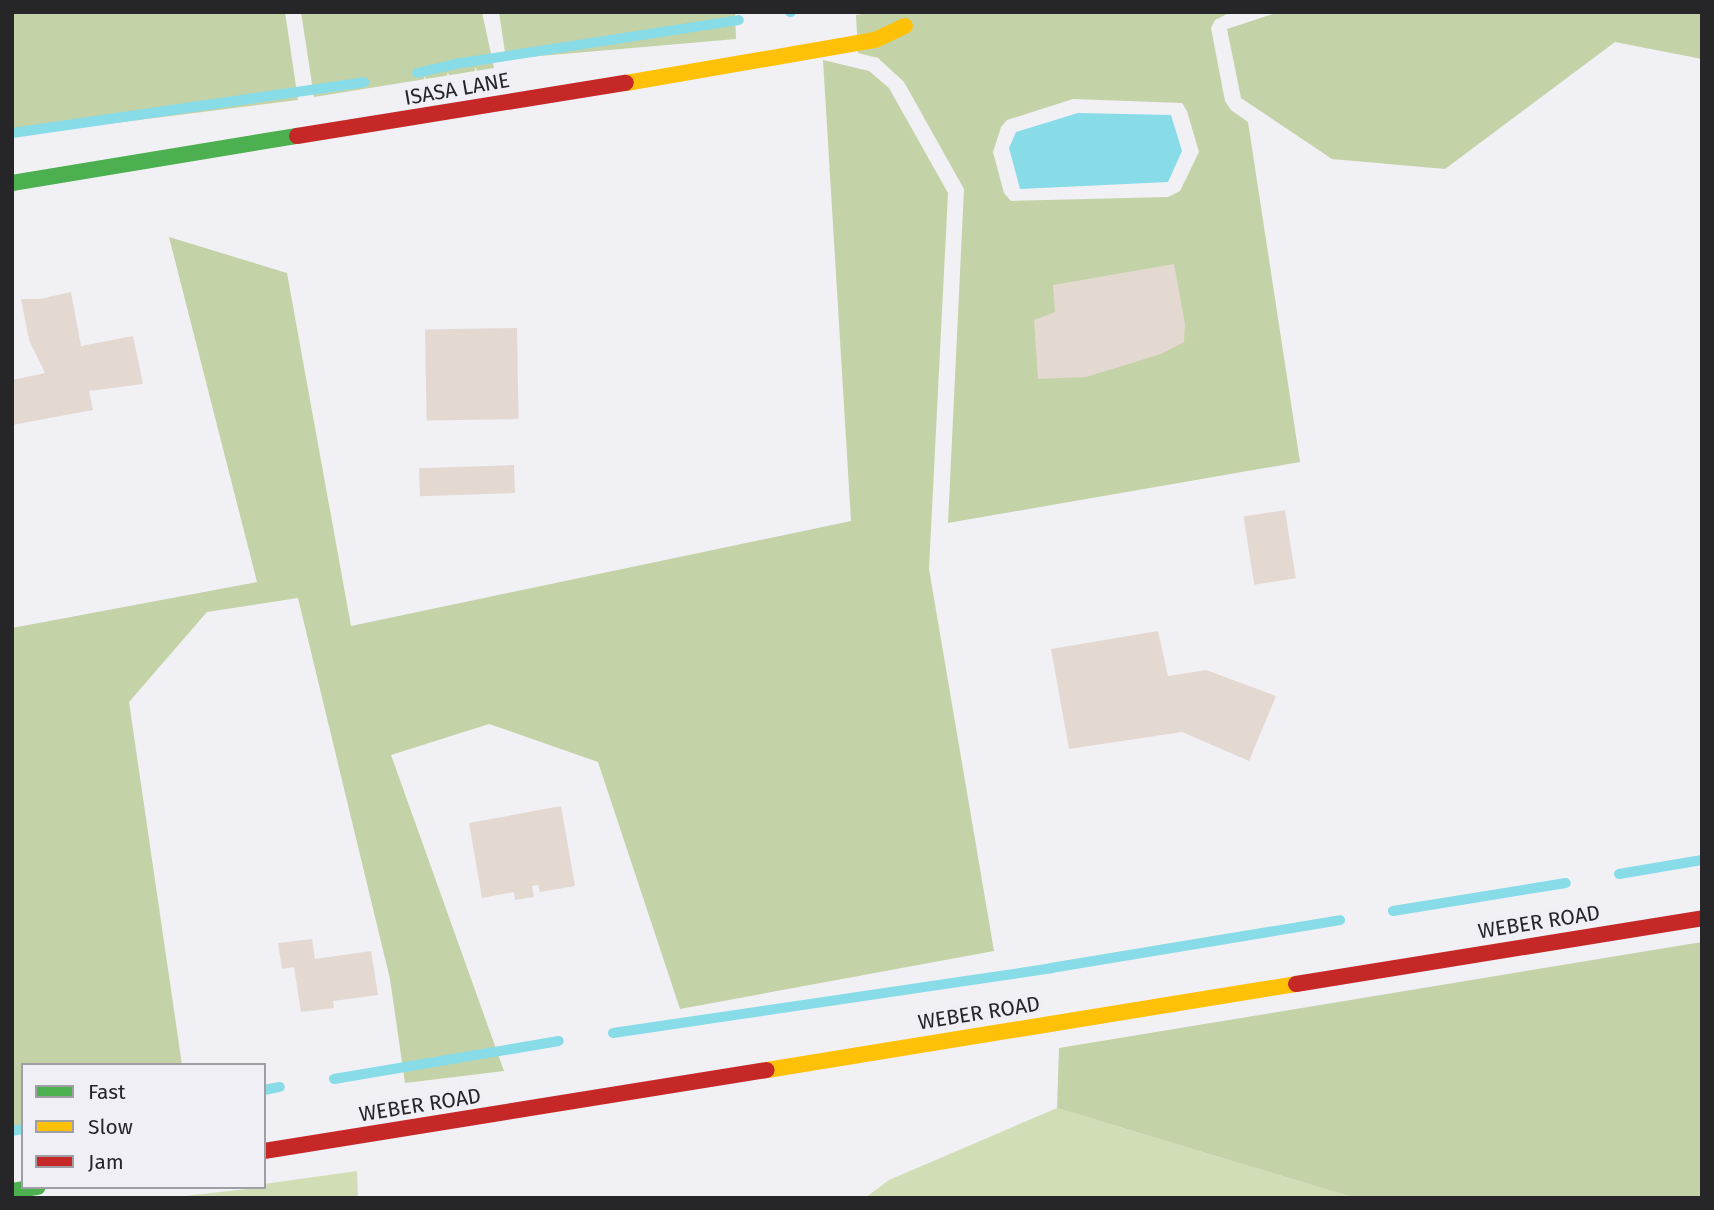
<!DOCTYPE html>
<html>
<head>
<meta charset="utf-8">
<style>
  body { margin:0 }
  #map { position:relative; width:1714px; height:1210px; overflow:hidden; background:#f1f0f5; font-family:"Fira Sans",sans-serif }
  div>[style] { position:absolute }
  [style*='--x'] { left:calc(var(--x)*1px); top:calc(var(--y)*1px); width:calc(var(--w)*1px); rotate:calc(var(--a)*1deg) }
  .green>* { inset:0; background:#d1deb5 }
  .forest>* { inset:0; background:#c4d2a7 }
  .water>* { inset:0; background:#87dce8 }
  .stream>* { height:10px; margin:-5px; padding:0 5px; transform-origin:5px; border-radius:5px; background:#87dce8 }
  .building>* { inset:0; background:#e3d9d1; transform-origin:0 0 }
  .fast>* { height:16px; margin:-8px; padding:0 8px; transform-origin:8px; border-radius:8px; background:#4caf50 }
  .slow>* { height:16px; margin:-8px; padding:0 8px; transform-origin:8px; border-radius:8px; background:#ffc107 }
  .jam>* { height:16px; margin:-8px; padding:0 8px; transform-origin:8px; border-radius:8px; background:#c62828 }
  span { translate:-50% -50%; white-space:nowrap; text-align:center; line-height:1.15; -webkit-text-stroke:7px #f0eff6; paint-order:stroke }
  .street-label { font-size:21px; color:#262528 }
  .frame { position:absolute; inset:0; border:14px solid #262528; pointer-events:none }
  .legend { position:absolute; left:21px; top:1063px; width:245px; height:126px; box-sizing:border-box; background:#f0eff6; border:2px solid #9f9ea4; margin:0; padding:9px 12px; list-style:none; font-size:21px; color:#262528 }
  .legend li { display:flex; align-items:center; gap:14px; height:35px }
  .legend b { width:35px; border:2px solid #9f9ea4 }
</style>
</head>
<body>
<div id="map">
  <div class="green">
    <div style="clip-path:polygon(1057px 1108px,1355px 1198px,865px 1198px,889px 1180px)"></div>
    <div style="clip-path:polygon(357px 1171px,358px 1198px,167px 1198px,264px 1187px,264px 1184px)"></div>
  </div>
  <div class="forest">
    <div style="clip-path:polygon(12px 12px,285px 12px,298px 100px,12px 136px)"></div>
    <div style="clip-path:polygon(301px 12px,482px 12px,494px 68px,314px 97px)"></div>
    <div style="clip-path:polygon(499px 12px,735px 12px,736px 39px,506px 59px)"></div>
    <div style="clip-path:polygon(evenodd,877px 12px,1231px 12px,1215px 20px,1211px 28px,1225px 101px,1231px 110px,1248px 122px,1300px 462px,948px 523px,964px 189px,904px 82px,878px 58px,858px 53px,856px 15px,877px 12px,1073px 99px,1182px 103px,1187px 111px,1199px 152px,1180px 191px,1168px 197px,1011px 201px,1004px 193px,993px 152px,1001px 127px,1007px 120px,1073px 99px)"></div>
    <div style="clip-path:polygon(1279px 12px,1702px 12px,1702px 59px,1615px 42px,1445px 169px,1332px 159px,1241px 98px,1227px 29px)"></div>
    <div style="clip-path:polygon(823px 60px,869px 71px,889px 88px,948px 193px,929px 569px,994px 951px,680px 1009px,598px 762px,489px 724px,391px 755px,504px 1071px,405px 1083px,390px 979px,298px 598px,207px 612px,129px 702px,182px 1065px,23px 1065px,23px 1129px,12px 1131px,12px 628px,257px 582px,169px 237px,287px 273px,351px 626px,851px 521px)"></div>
    <div style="clip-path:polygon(1702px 942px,1702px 1198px,1355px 1198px,1057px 1108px,1059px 1048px)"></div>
  </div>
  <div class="water">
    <div style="clip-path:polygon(1078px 113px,1171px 115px,1182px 151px,1168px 182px,1020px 189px,1009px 148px,1016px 132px)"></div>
  </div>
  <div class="stream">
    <div style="--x:790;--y:12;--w:1;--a:0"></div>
    <div style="--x:417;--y:73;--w:39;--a:-13"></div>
    <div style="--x:455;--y:64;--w:287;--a:-8.8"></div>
    <div style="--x:12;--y:133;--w:356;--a:-8.2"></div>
    <div style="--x:1619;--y:874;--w:84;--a:-9.6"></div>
    <div style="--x:1393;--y:911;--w:175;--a:-9.2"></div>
    <div style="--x:613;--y:1033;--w:443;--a:-8.4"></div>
    <div style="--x:1051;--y:968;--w:293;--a:-9.4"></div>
    <div style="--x:334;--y:1079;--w:228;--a:-9.6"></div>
    <div style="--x:264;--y:1090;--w:16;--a:-11"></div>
    <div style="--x:12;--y:1131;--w:11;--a:-10"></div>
  </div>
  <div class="building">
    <div style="clip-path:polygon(1174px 264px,1185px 324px,1184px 342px,1161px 354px,1086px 377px,1038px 379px,1034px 320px,1055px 312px,1053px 285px)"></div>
    <div style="clip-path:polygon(71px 292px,81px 346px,133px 336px,143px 384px,89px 391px,93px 410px,12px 425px,12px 380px,45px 373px,29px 340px,21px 299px,40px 299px)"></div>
    <div style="left:517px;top:328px;width:91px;height:92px;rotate:89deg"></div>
    <div style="left:514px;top:465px;width:28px;height:95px;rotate:88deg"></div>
    <div style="left:1285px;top:510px;width:69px;height:42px;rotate:81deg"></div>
    <div style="clip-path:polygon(1158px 631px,1168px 676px,1206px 670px,1276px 696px,1249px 761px,1182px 732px,1069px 749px,1051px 649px)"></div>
    <div style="clip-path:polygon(561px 806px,575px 886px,540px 892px,538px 885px,532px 886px,534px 897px,515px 900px,514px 892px,482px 898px,469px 823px)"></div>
    <div style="clip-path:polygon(312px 939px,315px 959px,371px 951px,378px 995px,333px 1001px,334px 1008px,301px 1012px,294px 967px,282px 969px,278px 943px)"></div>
  </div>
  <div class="fast">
    <div style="--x:12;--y:183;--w:289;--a:-9.4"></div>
    <div style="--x:12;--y:1191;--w:26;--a:-9"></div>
  </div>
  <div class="slow">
    <div style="--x:626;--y:83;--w:253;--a:-9.8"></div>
    <div style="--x:875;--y:40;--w:33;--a:-25"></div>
    <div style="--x:767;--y:1070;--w:536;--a:-9.23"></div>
  </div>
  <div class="jam">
    <div style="--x:297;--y:136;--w:333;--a:-9.2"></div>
    <div style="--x:1296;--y:984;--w:411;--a:-9.2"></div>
    <div style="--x:264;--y:1151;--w:509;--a:-9.15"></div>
  </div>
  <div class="street-label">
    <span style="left:457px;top:89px;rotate:-10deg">ISASA LANE</span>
    <span style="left:1539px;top:922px;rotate:-9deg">WEBER ROAD</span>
    <span style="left:979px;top:1013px;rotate:-9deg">WEBER ROAD</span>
    <span style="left:420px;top:1105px;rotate:-9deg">WEBER ROAD</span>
  </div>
  <div class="frame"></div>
  <ul class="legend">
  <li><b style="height:9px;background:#4caf50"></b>Fast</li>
  <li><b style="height:9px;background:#ffc107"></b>Slow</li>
  <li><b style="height:9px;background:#c62828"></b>Jam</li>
  </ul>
</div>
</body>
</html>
